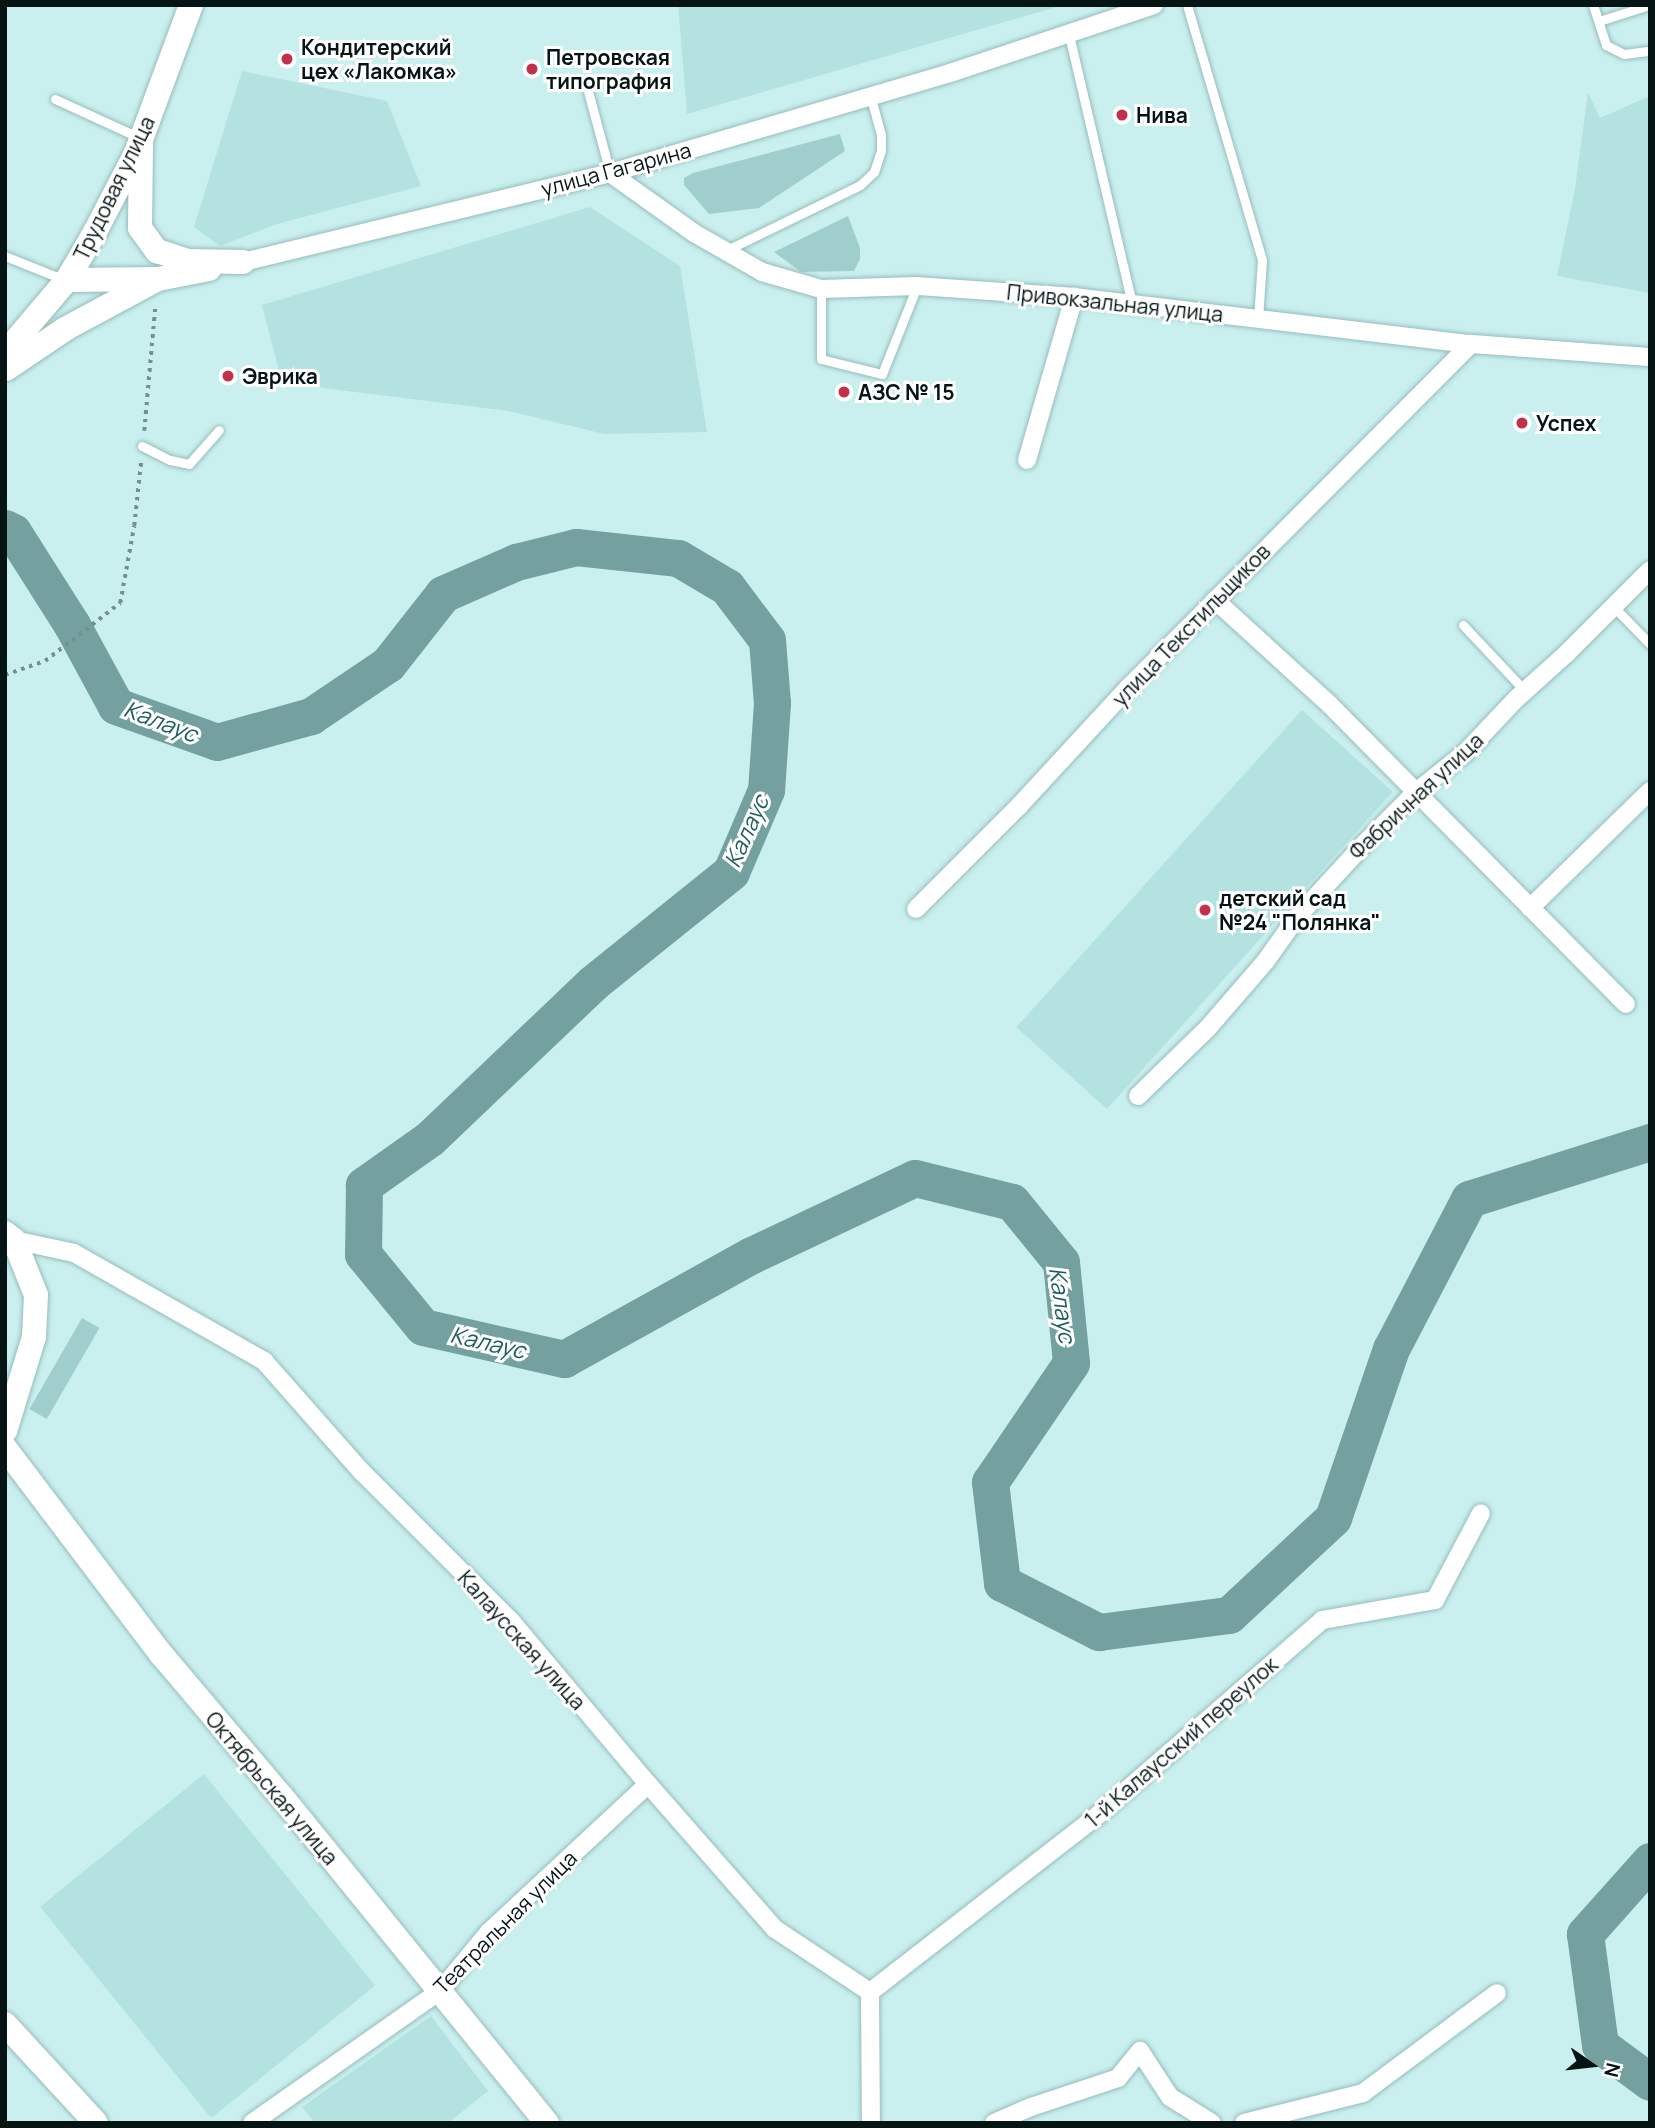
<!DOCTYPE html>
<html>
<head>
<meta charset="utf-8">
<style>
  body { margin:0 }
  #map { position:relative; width:1655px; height:2128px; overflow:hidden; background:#c9f0ef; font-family:Manrope,sans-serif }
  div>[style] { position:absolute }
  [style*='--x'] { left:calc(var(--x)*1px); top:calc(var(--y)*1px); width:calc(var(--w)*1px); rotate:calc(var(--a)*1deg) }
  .built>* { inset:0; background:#b3e2e1; transform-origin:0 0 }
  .green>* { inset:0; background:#a0cecd; transform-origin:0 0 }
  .river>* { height:37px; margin:-18.5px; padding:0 18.5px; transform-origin:18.5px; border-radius:18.5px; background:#74a1a0 }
  .path>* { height:3.5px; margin-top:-1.75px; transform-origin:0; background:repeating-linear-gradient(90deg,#738f8e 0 3.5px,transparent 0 8.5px) }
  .roads { filter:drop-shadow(0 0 2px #97bcbb) drop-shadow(0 0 2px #97bcbb) }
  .lane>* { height:9px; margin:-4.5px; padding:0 4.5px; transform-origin:4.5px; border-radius:4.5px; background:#fff }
  .street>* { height:18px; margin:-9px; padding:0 9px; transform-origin:9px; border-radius:9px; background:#fff }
  .secondary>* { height:24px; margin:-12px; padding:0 12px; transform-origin:12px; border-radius:12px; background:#fff }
  .dots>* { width:19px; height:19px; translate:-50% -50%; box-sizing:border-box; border:4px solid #fff; border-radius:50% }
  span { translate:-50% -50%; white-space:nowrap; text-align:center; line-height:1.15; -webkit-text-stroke:6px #fff; paint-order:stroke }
  .poi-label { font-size:21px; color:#061414; font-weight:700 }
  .left { translate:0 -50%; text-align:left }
  .street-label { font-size:21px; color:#061414 }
  .water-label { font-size:23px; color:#1f5d5c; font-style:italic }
  .frame { position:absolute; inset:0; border:7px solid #061414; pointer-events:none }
  .north { position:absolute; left:1557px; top:2030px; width:70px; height:70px; -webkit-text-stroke:5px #fff; paint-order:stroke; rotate:104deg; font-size:19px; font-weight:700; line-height:28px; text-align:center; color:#061414 }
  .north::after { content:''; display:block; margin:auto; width:24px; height:32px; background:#061414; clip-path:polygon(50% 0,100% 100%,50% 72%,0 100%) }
</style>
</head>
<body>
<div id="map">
  <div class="built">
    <div style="clip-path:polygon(678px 5px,1063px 5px,687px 114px)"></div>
    <div style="clip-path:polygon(242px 71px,387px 101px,421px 186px,277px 224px,220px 246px,194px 227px)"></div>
    <div style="clip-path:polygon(1588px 92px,1600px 118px,1650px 96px,1650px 293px,1557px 276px,1575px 189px)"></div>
    <div style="clip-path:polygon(590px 207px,680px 266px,707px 432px,604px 434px,509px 411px,282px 383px,262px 305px)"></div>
    <div style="left:1302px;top:710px;width:122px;height:427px;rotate:42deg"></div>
    <div style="left:204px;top:1774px;width:272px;height:211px;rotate:51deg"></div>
    <div style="clip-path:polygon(431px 2016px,488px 2091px,448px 2123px,315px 2123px,302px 2107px)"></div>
  </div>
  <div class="green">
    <div style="clip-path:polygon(840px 134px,845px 151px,759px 208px,709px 214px,684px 185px,684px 178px,693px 173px)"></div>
    <div style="clip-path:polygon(848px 216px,860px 248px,860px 259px,854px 271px,801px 272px,774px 252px)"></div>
    <div style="left:82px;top:1318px;width:20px;height:105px;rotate:30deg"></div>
  </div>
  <div class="river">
    <div style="--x:5;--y:528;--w:9;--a:27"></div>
    <div style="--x:13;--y:532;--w:110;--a:57.6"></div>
    <div style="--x:72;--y:625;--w:92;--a:61.5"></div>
    <div style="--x:116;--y:706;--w:107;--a:19.6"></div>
    <div style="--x:217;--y:742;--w:98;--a:-15.5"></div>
    <div style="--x:311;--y:716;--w:93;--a:-34"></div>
    <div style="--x:388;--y:664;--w:89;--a:-51.8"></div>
    <div style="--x:443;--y:594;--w:80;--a:-23.7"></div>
    <div style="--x:516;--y:562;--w:62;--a:-14"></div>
    <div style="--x:576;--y:547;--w:103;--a:6.2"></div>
    <div style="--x:678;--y:558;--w:57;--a:30.6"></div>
    <div style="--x:727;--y:587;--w:66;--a:53"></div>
    <div style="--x:767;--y:640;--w:63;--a:85.5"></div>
    <div style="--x:772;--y:703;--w:87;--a:93.9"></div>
    <div style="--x:766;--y:790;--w:89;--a:113.1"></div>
    <div style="--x:731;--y:872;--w:177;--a:141.2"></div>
    <div style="--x:593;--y:983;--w:226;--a:136.4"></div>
    <div style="--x:429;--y:1139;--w:80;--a:144.7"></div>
    <div style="--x:364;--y:1185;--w:69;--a:90.8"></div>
    <div style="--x:363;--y:1254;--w:94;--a:50.6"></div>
    <div style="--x:423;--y:1327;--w:145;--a:12.8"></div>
    <div style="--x:564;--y:1359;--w:215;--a:-29"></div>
    <div style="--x:752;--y:1255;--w:180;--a:-25.3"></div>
    <div style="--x:915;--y:1178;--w:100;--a:13.9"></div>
    <div style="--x:1012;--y:1202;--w:77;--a:50.8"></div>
    <div style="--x:1061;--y:1262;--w:101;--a:84.3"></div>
    <div style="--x:1071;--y:1363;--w:144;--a:124.2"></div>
    <div style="--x:990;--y:1482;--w:102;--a:83.2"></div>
    <div style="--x:1002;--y:1583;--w:109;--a:26.8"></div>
    <div style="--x:1099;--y:1632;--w:131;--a:-7.5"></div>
    <div style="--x:1229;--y:1615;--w:142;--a:-43"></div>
    <div style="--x:1333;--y:1518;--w:179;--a:-71.1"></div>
    <div style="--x:1391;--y:1349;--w:169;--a:-62.5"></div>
    <div style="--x:1469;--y:1199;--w:190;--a:-17.5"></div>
    <div style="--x:1650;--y:1861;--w:98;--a:131.7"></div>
    <div style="--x:1585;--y:1934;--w:112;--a:82.3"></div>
    <div style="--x:1600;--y:2045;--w:62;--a:36.5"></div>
  </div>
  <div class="path">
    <div style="--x:144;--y:431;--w:124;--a:-84.9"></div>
    <div style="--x:5;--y:675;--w:42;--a:-19.3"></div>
    <div style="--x:45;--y:661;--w:95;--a:-37.7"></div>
    <div style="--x:120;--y:603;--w:78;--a:-79.7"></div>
    <div style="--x:134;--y:526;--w:66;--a:-83.9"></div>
  </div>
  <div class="roads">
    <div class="lane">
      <div style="--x:1187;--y:5;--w:266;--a:73.6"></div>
      <div style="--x:1262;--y:260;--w:58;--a:93.9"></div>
      <div style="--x:1593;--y:5;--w:42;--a:72"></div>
      <div style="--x:1606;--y:45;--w:20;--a:27"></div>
      <div style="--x:1624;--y:54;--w:26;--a:-7"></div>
      <div style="--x:1599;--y:21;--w:52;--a:-17.7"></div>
      <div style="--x:1069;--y:35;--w:275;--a:76.8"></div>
      <div style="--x:588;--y:91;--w:85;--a:75"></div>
      <div style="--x:55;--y:99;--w:94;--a:24.6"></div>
      <div style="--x:727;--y:250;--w:148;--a:-26"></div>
      <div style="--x:860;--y:185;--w:19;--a:-43"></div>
      <div style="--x:874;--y:172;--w:23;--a:-72"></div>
      <div style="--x:881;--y:150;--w:15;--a:-90"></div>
      <div style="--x:881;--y:135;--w:39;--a:-105"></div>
      <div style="--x:5;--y:256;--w:65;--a:21.8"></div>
      <div style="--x:821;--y:289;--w:70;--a:90"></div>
      <div style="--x:821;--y:359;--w:63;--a:13.8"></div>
      <div style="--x:882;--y:374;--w:95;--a:-68.3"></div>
      <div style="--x:142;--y:446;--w:31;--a:27"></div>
      <div style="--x:170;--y:460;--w:19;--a:12"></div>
      <div style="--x:189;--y:464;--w:45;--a:-48.6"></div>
      <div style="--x:1614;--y:607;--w:52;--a:45.8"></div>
      <div style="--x:1463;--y:625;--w:91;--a:46.8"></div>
    </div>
    <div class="street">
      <div style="--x:610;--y:173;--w:103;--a:35.5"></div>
      <div style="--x:694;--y:233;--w:78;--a:29.8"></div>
      <div style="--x:762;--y:272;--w:61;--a:16.1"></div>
      <div style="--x:821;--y:289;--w:96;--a:-1.8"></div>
      <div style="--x:917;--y:286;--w:157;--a:4"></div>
      <div style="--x:1074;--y:297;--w:400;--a:6.8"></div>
      <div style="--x:1471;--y:344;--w:179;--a:4.2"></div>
      <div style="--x:243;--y:262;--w:378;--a:-13.6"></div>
      <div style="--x:610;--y:173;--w:354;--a:-16.4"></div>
      <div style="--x:950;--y:73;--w:215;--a:-18.4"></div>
      <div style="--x:1027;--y:460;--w:170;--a:-73.9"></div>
      <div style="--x:1215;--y:600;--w:154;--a:42.4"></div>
      <div style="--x:1329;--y:704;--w:422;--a:45.3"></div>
      <div style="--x:1530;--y:908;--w:168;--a:-44.3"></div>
      <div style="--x:916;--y:909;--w:146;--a:-45"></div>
      <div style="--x:1019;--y:806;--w:162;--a:-47.3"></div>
      <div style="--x:1129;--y:687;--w:484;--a:-45.1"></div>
      <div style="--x:1138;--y:1096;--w:96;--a:-44.2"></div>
      <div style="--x:1207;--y:1029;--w:89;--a:-49.1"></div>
      <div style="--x:1265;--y:962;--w:55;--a:-54.6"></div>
      <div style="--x:1297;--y:917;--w:102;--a:-47.4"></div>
      <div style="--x:1366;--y:842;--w:69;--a:-45"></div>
      <div style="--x:1415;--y:793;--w:65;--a:-38.8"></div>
      <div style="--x:1466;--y:752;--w:73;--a:-46.7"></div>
      <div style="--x:1516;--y:699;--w:69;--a:-42"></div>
      <div style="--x:1567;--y:653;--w:117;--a:-45"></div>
      <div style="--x:14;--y:1240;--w:61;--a:12.2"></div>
      <div style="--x:74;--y:1253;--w:219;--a:29.6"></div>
      <div style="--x:264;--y:1361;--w:148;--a:48.6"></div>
      <div style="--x:362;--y:1472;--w:211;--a:45"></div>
      <div style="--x:511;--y:1621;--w:213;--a:50"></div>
      <div style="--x:648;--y:1784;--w:193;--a:48.8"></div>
      <div style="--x:775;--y:1929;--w:114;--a:33.6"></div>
      <div style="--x:870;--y:1992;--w:131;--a:89.6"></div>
      <div style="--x:870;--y:1992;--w:289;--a:-37.8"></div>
      <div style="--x:1098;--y:1815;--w:297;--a:-41"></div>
      <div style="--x:1322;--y:1620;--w:115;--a:-10"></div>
      <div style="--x:1435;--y:1600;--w:98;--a:-62.1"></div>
      <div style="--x:252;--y:2123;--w:231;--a:-35.1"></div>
      <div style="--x:441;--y:1990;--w:75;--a:-50.4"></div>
      <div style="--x:489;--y:1932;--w:217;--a:-42.9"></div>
      <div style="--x:994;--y:2123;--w:40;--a:-23.4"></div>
      <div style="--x:1031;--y:2107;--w:92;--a:-18.4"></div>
      <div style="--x:1118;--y:2078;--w:35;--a:-51"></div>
      <div style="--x:1140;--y:2051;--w:55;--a:56.9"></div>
      <div style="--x:1170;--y:2097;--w:49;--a:31.8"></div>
      <div style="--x:1244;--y:2123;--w:123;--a:-14.1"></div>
      <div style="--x:1363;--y:2093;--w:167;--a:-36.7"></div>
    </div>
    <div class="secondary">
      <div style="--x:141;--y:145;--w:83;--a:90.7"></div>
      <div style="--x:140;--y:228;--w:29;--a:54"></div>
      <div style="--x:157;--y:251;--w:33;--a:18"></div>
      <div style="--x:188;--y:261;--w:55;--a:1"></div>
      <div style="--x:67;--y:280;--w:91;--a:-0.6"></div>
      <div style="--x:158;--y:279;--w:52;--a:-11.1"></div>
      <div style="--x:5;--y:353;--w:96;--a:-49.7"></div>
      <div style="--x:67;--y:280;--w:56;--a:-59.7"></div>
      <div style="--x:95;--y:232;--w:89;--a:-62.6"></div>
      <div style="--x:136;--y:153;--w:158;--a:-69.6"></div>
      <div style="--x:6;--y:369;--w:71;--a:-34.1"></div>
      <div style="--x:65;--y:329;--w:106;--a:-28.3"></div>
      <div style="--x:5;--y:1233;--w:11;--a:38"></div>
      <div style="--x:14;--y:1240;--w:59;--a:68.2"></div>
      <div style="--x:36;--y:1295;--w:42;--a:92.7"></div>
      <div style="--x:34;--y:1337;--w:98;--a:107.1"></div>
      <div style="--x:5;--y:1448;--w:258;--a:52.9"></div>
      <div style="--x:161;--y:1654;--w:187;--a:49.8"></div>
      <div style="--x:282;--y:1797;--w:420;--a:50.9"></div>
      <div style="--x:5;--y:2024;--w:134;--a:47.4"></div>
    </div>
  </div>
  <div class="dots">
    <div style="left:287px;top:59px;background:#c2314b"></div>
    <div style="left:532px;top:69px;background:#c2314b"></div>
    <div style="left:1122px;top:115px;background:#c2314b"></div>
    <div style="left:228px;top:376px;background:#c2314b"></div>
    <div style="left:844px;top:392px;background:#c2314b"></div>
    <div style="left:1522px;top:423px;background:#c2314b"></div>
    <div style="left:1205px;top:910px;background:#c2314b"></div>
  </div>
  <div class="poi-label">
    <span class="left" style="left:301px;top:59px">Кондитерский<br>цех «Лакомка»</span>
    <span class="left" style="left:546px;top:69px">Петровская<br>типография</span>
    <span class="left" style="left:1136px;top:115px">Нива</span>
    <span class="left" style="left:242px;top:376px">Эврика</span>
    <span class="left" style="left:858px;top:392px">АЗС № 15</span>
    <span class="left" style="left:1536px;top:423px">Успех</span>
    <span class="left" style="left:1219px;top:910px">детский сад<br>№24 "Полянка"</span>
  </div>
  <div class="street-label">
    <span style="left:616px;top:169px;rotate:-15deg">улица Гагарина</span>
    <span style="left:114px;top:188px;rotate:-64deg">Трудовая улица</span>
    <span style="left:1115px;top:303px;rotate:6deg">Привокзальная улица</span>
    <span style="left:1191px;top:625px;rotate:-46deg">улица Текстильщиков</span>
    <span style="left:1416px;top:796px;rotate:-43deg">Фабричная улица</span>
    <span style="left:522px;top:1640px;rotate:48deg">Калаусская улица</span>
    <span style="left:1181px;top:1742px;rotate:-41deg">1-й Калаусский переулок</span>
    <span style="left:272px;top:1788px;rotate:50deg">Октябрьская улица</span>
    <span style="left:505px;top:1922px;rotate:-45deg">Театральная улица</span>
  </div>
  <div class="water-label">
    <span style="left:161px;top:721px;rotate:21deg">Калаус</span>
    <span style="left:746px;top:831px;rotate:-66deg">Калаус</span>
    <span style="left:1063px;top:1305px;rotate:82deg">Калаус</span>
    <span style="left:488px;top:1342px;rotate:13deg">Калаус</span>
  </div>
  <div class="frame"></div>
  <div class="north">N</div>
</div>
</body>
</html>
